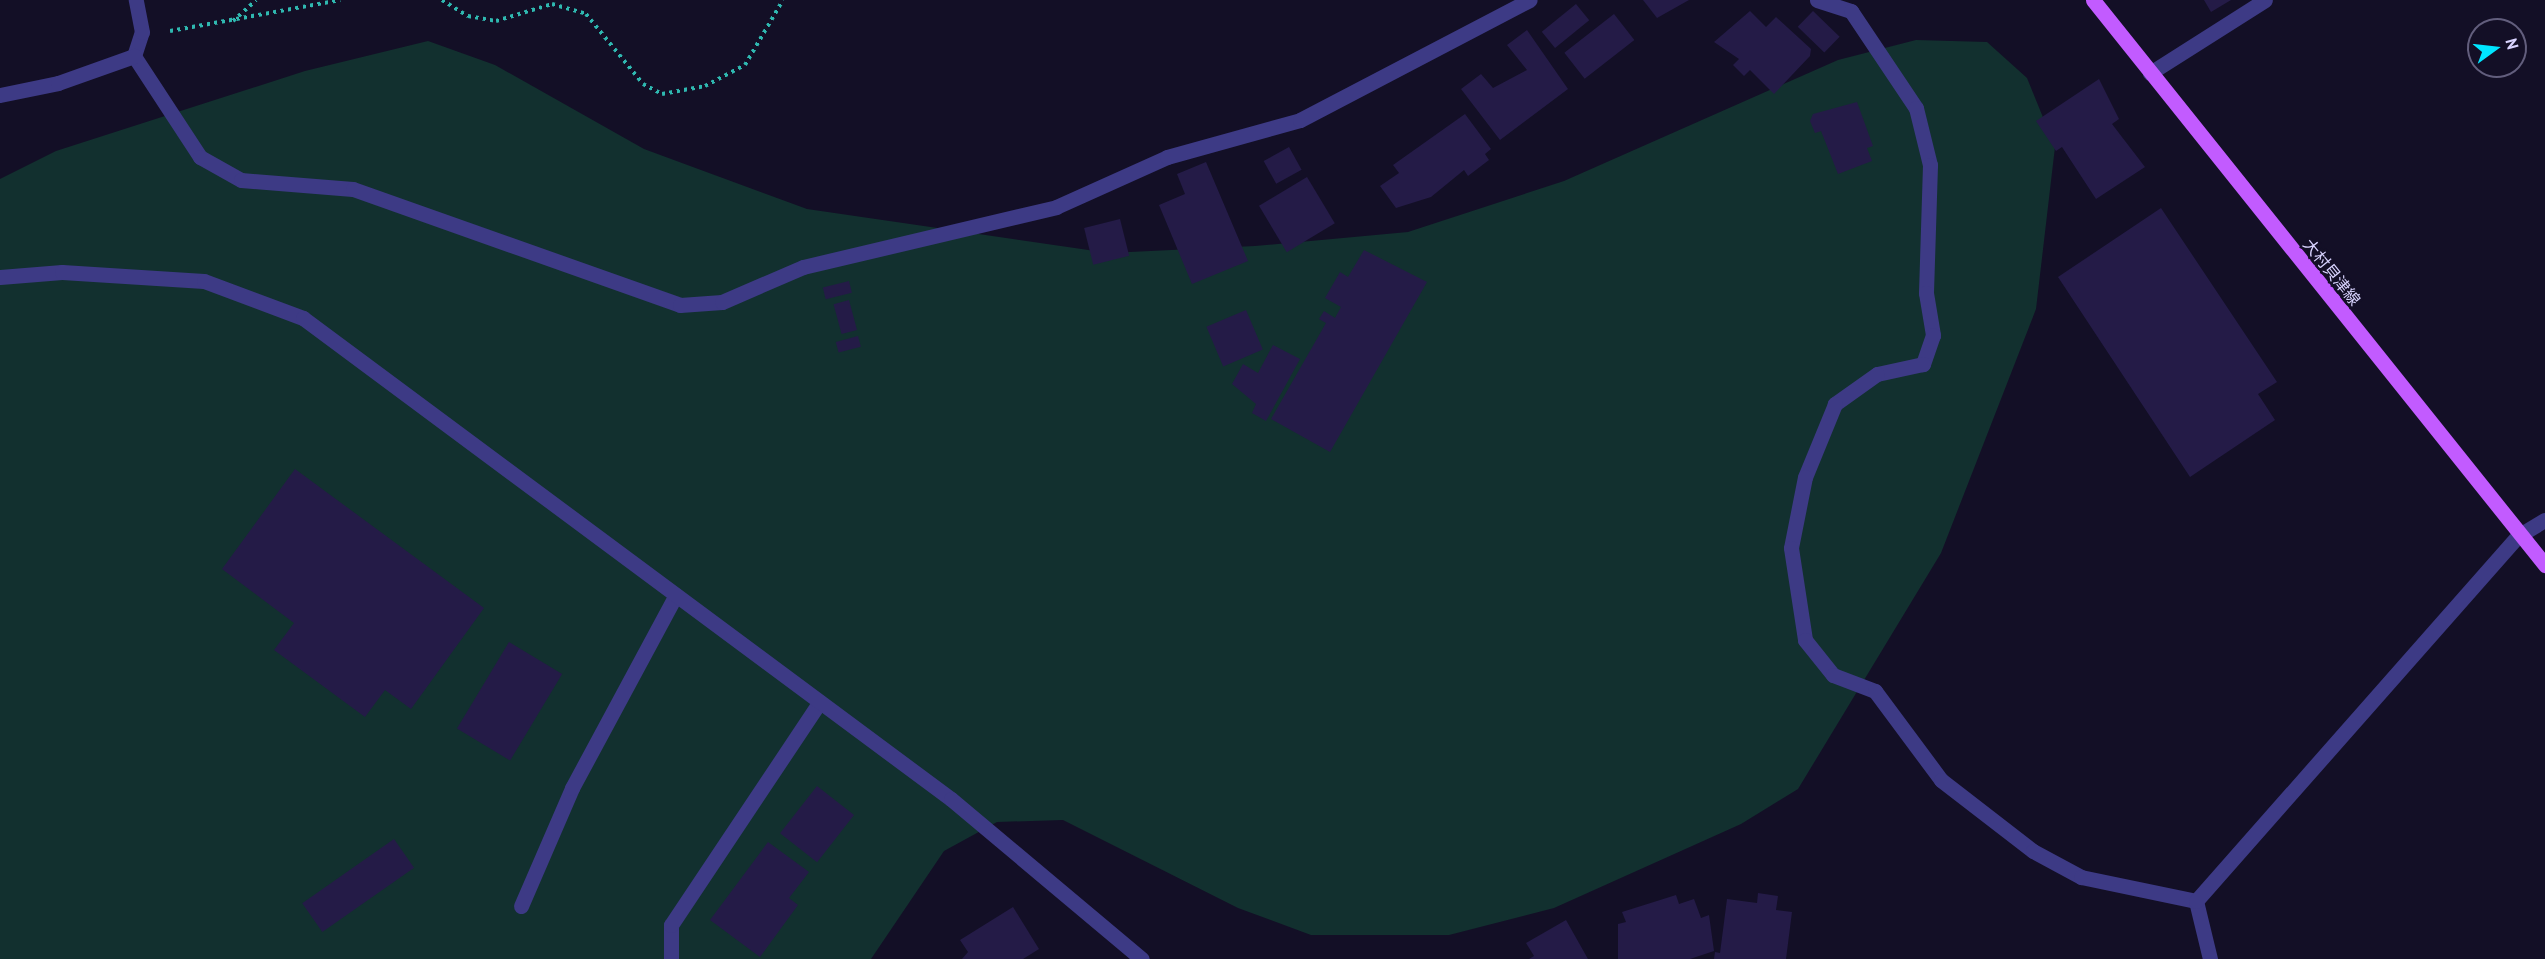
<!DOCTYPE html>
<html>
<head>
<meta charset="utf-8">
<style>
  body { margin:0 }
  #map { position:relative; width:2545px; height:959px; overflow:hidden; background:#130f26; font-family:"PT Sans","Noto Sans JP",sans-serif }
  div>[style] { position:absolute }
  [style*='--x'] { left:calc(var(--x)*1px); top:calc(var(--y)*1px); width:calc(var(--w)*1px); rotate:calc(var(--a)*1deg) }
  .green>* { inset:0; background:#12302f }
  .building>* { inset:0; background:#241b47; transform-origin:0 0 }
  .path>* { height:4px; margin-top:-2px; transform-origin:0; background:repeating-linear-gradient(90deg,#2fb8b0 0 3px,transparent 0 7.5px) }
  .lane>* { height:15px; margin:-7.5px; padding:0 7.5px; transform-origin:7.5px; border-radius:7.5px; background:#3d3a85 }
  .street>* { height:15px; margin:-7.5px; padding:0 7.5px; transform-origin:7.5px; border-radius:7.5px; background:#3d3a85 }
  .primary>* { height:15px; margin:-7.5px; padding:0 7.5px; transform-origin:7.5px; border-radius:7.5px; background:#c25bff }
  span { translate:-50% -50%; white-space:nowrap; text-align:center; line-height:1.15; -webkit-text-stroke:5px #130f26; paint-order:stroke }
  .street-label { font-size:16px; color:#d9d4ff }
  .north { position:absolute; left:2467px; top:18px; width:60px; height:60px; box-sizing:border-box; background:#130f26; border:2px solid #625e7d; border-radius:50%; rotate:75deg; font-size:16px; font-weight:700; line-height:24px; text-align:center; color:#d9d4ff }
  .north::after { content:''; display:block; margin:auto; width:21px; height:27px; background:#00e5ff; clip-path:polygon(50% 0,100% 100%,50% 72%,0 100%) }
</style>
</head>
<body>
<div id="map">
  <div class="green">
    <div style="clip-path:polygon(1916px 40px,1987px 42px,2027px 78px,2055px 147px,2036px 309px,1941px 553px,1798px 789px,1741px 824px,1554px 908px,1449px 935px,1311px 935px,1238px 908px,1063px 820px,997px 822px,944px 851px,871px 959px,0 959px,0 179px,56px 151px,305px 71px,428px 41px,495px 65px,644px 149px,807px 209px,1109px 253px,1255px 246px,1408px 232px,1564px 181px,1838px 60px)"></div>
  </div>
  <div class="building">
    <div style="clip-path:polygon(1643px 0,1689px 0,1657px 18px)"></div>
    <div style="clip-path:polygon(2204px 0,2231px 0,2211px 12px)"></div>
    <div style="left:1576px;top:4px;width:21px;height:44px;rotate:51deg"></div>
    <div style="clip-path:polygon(1750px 11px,1766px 27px,1776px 17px,1811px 49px,1810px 56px,1774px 94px,1750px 70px,1744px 76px,1733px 65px,1739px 59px,1714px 42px)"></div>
    <div style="left:1813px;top:11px;width:37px;height:22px;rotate:44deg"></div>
    <div style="left:1614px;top:14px;width:33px;height:63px;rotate:52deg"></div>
    <div style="clip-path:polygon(1527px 30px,1568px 89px,1500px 140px,1461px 89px,1481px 74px,1493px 88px,1527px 70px,1507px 45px)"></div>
    <div style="clip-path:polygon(2099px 79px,2119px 119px,2112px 124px,2145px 167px,2096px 199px,2062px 147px,2056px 151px,2036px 121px)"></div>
    <div style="clip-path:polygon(1857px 102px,1873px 146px,1867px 148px,1872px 161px,1838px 174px,1821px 131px,1815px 133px,1810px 121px,1813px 114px)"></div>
    <div style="clip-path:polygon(1465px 114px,1491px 149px,1485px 154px,1489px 160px,1468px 176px,1464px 170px,1431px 197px,1396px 208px,1380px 186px,1399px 173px,1393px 165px)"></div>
    <div style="left:1289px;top:147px;width:26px;height:29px;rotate:61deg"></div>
    <div style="clip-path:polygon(1206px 162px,1248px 261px,1192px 284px,1159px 205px,1185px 194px,1177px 174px)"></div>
    <div style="left:1307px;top:177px;width:54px;height:56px;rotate:59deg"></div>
    <div style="clip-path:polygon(2161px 208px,2277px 382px,2258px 394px,2275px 420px,2190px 477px,2058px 277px)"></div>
    <div style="left:1120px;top:219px;width:38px;height:37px;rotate:76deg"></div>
    <div style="clip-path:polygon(1364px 250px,1427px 282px,1330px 452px,1271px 419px,1326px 323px,1319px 319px,1324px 311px,1335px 318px,1341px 307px,1325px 298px,1340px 272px,1348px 277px)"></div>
    <div style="left:849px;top:281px;width:12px;height:27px;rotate:76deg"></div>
    <div style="left:849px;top:300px;width:31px;height:16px;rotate:75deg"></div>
    <div style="left:1246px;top:310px;width:43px;height:43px;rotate:67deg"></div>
    <div style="left:858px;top:336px;width:11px;height:23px;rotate:75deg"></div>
    <div style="clip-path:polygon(1273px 345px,1300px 359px,1266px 421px,1252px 413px,1256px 404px,1232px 384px,1243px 364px,1258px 373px)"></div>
    <div style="clip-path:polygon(295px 469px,484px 608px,411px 709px,385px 690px,365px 717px,274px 650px,294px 623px,222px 569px)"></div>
    <div style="left:509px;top:642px;width:62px;height:101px;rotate:31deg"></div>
    <div style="left:817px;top:786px;width:47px;height:60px;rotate:38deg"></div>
    <div style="left:394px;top:839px;width:35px;height:112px;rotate:55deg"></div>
    <div style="clip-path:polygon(768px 842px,809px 872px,789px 898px,798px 905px,760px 957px,710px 920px)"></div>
    <div style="clip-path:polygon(1758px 893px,1778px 896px,1776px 910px,1792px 912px,1786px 959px,1714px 959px,1715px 952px,1720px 953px,1727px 899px,1757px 903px)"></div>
    <div style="clip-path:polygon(1676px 895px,1679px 904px,1694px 899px,1701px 918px,1709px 915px,1714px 951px,1690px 959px,1618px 959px,1618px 924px,1626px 922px,1622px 912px)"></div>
    <div style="clip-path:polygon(1013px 907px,1039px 949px,1023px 959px,962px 959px,968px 952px,960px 940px)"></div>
    <div style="clip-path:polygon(1566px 920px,1588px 959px,1529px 959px,1534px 956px,1526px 943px)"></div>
  </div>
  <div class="path">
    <div style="--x:442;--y:0;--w:31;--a:32"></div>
    <div style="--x:468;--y:16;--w:28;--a:10"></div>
    <div style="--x:496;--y:21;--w:59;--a:-16.9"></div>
    <div style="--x:552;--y:4;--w:35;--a:16"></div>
    <div style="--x:586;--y:14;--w:90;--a:50.8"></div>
    <div style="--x:643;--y:84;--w:21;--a:28"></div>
    <div style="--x:662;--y:94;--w:44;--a:-10.5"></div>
    <div style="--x:705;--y:86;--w:45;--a:-27.7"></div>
    <div style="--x:745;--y:65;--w:75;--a:-59.7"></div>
    <div style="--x:233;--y:21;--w:31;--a:-42"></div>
    <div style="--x:170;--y:31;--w:173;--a:-10.3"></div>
  </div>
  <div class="lane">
    <div style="--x:1817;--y:0;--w:36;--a:18"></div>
    <div style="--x:1851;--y:11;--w:117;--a:56.2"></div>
    <div style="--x:1916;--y:108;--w:59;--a:76.2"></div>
    <div style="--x:1930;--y:165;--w:128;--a:91.8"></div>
    <div style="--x:1926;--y:293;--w:43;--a:80.5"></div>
    <div style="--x:1933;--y:335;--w:31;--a:109"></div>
    <div style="--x:1923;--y:364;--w:47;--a:167.7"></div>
    <div style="--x:1877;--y:374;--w:52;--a:144.5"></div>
    <div style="--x:1835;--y:404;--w:79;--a:112.3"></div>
    <div style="--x:1805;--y:477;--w:72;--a:101.2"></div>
    <div style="--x:1791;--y:548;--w:93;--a:81.3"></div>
    <div style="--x:1805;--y:640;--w:45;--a:51.3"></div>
    <div style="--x:1833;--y:675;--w:45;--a:20.9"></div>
    <div style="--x:1875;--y:691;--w:111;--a:53.4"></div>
    <div style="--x:1941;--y:780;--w:116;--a:37.7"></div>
    <div style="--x:2033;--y:851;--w:55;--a:28.4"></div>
    <div style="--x:2081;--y:877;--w:117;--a:11.8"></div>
    <div style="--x:2196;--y:901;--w:60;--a:76.4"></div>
    <div style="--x:2196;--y:901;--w:487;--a:-48.6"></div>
    <div style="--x:521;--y:906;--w:129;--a:-66.6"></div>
    <div style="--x:572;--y:788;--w:219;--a:-61.7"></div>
    <div style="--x:671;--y:959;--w:34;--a:-90"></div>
    <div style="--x:671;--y:925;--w:268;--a:-56.3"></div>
  </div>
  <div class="street">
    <div style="--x:134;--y:56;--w:121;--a:56.8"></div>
    <div style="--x:200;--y:157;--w:47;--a:29.3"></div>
    <div style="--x:241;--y:180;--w:112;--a:4.6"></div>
    <div style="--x:353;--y:189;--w:347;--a:19.5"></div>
    <div style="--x:680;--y:305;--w:42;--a:-4.1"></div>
    <div style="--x:722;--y:302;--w:88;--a:-23.4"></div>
    <div style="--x:803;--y:267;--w:260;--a:-13.3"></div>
    <div style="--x:1056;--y:207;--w:122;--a:-24.2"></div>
    <div style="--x:1167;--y:157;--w:138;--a:-15.5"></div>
    <div style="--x:1300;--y:120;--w:259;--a:-27.6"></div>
    <div style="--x:134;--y:56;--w:25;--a:-72"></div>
    <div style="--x:142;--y:32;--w:33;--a:-101"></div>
    <div style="--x:2150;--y:73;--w:136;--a:-32.4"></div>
    <div style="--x:0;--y:95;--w:59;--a:-11.7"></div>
    <div style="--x:58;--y:83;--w:81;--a:-19.6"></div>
    <div style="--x:0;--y:277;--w:62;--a:-4.6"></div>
    <div style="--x:62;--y:272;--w:142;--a:3.6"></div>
    <div style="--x:204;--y:281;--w:106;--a:20.5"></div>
    <div style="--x:303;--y:318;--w:807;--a:36.59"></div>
    <div style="--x:951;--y:799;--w:249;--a:40"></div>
    <div style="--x:2518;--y:536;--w:31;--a:-31"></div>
  </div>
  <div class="primary">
    <div style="--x:2093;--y:0;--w:724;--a:51.34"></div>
  </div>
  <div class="street-label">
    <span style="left:2332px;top:272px;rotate:51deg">大村貝津線</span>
  </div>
  <div class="north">N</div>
</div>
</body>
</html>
